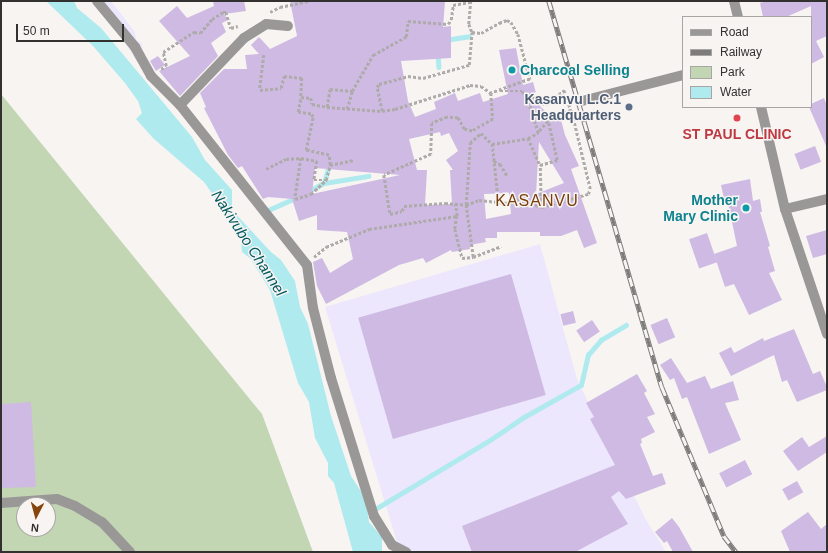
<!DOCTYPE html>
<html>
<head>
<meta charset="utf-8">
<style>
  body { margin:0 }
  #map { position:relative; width:828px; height:553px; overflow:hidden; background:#f7f4f2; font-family:Arial,sans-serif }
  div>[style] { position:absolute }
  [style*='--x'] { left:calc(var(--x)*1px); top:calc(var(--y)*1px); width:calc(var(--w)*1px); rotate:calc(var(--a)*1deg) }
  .industrial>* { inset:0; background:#ede7fd }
  .green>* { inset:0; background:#c3d6b4 }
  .water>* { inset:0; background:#afeaef }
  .stream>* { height:4.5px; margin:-2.25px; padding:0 2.25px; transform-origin:2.25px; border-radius:2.25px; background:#afeaef }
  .building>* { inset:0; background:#cebae3; transform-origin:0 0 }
  .path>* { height:2.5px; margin-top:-1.25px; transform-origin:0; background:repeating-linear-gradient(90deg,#aeabaa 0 3px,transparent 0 5px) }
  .minor>* { height:10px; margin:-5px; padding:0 5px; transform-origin:5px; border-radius:5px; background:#999897 }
  .rail>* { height:4.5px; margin-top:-2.25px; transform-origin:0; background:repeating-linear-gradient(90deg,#f7f4f2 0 9px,#7d7c7a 0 18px); box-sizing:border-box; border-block:1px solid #7d7c7a }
  .dots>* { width:11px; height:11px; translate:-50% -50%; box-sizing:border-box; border:2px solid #f7f4f2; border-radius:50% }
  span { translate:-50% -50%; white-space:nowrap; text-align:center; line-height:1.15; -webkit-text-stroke:3px #f7f4f2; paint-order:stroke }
  .culture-label { font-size:14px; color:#0d838f; font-weight:700 }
  .left { translate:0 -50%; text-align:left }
  .right { translate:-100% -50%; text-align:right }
  .service-label { font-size:14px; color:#4e5e75; font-weight:700 }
  .health-label { font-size:14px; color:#be3a42; font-weight:700 }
  .water-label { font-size:15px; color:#00595f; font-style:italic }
  .quarter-label { font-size:16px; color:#783d0a; letter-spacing:1px }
  .frame { position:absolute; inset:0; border:2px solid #323130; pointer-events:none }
  .legend { position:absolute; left:682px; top:16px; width:130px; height:92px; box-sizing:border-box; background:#f7f4f2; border:1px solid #a8a6a4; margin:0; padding:5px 7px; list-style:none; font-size:12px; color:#323130 }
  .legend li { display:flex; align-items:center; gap:8px; height:20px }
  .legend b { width:20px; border:1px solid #a8a6a4 }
  .north { position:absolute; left:16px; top:497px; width:40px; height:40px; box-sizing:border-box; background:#f7f4f2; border:1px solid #a8a6a4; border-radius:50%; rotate:186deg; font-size:11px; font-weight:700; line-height:16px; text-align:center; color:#323130 }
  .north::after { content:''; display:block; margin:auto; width:14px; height:18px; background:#85450d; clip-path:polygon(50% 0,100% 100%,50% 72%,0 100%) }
  .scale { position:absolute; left:16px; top:24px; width:108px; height:18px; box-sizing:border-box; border:2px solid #323130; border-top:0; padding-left:5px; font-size:12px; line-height:14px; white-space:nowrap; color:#323130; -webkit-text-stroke:3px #f7f4f2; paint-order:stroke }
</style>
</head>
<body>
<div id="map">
  <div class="industrial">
    <div style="clip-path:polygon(100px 1px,111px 1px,135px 32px,136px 39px,142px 44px,143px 55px,137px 62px)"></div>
    <div style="clip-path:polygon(540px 244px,577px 379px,645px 518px,666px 552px,400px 552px,325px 307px)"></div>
  </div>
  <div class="green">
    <div style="clip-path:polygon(evenodd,1px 94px,262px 414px,313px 552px,1px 552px,1px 94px,24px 505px,48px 505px,48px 529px,24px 529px,24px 505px)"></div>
  </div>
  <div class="water">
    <div style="clip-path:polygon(46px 1px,74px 1px,77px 8px,101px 28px,192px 137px,205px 160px,232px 190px,232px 210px,271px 252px,281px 260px,295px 281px,300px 307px,308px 324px,331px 416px,351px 476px,366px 499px,369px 522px,382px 537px,382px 552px,353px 552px,334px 483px,328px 476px,328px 463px,315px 438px,309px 402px,298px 383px,270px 290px,251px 259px,242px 252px,240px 233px,204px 182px,153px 138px,136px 119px,142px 113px,138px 101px,125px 83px,93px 46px)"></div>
  </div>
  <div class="stream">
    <div style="--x:445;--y:40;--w:24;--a:-9"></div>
    <div style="--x:438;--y:54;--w:13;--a:86"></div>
    <div style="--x:324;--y:183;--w:45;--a:-9"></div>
    <div style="--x:307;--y:192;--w:19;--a:-28"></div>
    <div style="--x:324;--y:183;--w:20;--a:-75"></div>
    <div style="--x:266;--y:211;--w:34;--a:-24"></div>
    <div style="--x:377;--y:508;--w:132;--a:-31"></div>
    <div style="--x:490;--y:440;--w:41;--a:-34.1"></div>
    <div style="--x:524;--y:417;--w:65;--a:-29.3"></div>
    <div style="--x:581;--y:385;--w:31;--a:-77"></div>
    <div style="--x:588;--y:355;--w:20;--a:-49"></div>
    <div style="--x:601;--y:340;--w:29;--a:-31"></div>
  </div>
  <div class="building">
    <div style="clip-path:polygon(213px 1px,244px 1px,246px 11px,224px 14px,228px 20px,222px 23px,226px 32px,211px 43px,218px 56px,180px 96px,159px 71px,190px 56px,159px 21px,177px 6px,187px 18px,214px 6px)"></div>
    <div style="clip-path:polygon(evenodd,290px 1px,445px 1px,443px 27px,451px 26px,451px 58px,401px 61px,408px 101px,415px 117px,436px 109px,434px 102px,455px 93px,458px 101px,480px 93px,483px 102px,508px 94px,499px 50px,516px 48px,523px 85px,533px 82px,536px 93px,529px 95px,555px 121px,561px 120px,565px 135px,579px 166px,571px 169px,597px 243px,584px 248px,577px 230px,561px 236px,540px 236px,540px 232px,497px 232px,497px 238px,485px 238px,486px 242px,470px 245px,470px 249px,452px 252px,451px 250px,426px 263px,423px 258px,399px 265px,326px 304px,317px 286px,313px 262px,322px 258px,330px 273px,353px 259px,347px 232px,317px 230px,317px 215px,299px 221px,292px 199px,268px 197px,263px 199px,242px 166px,238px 168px,228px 155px,204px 108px,206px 107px,200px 93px,224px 69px,247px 69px,245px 55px,259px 54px,251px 45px,259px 37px,270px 49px,297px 36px,290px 1px,440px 132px,441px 136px,449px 133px,458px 151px,446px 160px,453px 170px,450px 170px,452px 204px,425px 205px,427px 170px,417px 170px,409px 139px,440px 132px,290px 1px,539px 142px,564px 183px,536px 194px,539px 142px,290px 1px,315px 168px,400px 175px,312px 194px,315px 168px,290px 1px,509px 193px,511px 214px,486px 219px,484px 194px,509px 193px)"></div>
    <div style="clip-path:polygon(767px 1px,827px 1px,827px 36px,816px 41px,824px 57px,811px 64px,811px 6px,786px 17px,763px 17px,760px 3px)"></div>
    <div style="clip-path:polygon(158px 56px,165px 65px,156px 71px,150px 61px)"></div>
    <div style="clip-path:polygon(824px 98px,827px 106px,827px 148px,809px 107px,811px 104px)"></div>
    <div style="left:815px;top:146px;width:17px;height:22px;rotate:69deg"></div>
    <div style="clip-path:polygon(750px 179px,753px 201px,760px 199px,762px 212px,760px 212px,770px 246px,768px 247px,775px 271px,769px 273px,782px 300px,749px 315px,734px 284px,725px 287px,714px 254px,737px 246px,728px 203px,725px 203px,721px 185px)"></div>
    <div style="clip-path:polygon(827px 230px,827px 254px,813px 258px,806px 236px)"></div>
    <div style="left:707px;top:233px;width:31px;height:19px;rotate:71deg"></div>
    <div style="left:511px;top:274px;width:126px;height:159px;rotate:74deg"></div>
    <div style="left:573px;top:311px;width:12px;height:13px;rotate:76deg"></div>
    <div style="left:667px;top:318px;width:21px;height:18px;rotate:67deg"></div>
    <div style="left:592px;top:320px;width:14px;height:19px;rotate:56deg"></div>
    <div style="clip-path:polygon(794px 329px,813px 374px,820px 371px,827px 387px,827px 390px,797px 402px,787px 380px,782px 382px,774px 355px,731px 376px,719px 353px,731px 347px,734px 353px,763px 338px,764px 341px)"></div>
    <div style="clip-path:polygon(671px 358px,687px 383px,705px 376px,711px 389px,733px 381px,739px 400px,725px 403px,741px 440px,709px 454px,687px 397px,682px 399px,674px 378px,670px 380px,660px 365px)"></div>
    <div style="clip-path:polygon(637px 374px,647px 391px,644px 393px,655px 414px,647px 417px,655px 432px,641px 439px,642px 443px,640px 444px,653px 476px,662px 473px,666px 484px,626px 499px,619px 491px,611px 497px,628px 524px,575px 552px,472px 552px,462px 526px,615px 465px,590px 419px,594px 417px,586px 403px)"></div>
    <div style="clip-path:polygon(31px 402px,36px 487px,1px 488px,1px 404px)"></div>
    <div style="clip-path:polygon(827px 436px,827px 452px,798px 471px,783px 451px,802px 437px,809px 447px)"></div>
    <div style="left:745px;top:460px;width:16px;height:29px;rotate:63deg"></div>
    <div style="left:797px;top:481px;width:13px;height:17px;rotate:61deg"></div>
    <div style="clip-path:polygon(808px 512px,821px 529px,827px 524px,827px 552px,790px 552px,781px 531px)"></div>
    <div style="clip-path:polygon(672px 518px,679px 527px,693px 552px,673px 552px,667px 541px,664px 543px,655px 532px)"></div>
  </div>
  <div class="path">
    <div style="--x:471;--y:1;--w:23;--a:95"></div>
    <div style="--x:469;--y:24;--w:9;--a:69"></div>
    <div style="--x:472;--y:32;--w:9;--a:6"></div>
    <div style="--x:481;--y:33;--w:21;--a:-29"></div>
    <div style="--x:499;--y:23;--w:9;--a:-21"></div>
    <div style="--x:507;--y:20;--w:4;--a:27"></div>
    <div style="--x:511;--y:22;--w:14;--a:60"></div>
    <div style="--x:518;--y:34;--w:47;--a:75.1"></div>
    <div style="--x:530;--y:79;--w:41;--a:160.3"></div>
    <div style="--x:491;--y:93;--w:26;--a:86"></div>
    <div style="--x:493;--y:119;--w:24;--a:150"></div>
    <div style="--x:472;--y:131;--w:8;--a:-166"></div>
    <div style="--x:464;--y:129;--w:13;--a:-119"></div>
    <div style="--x:458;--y:118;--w:11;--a:-175"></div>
    <div style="--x:447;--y:117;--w:16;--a:158"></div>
    <div style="--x:432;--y:123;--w:31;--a:92"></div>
    <div style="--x:431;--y:154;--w:51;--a:155.9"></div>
    <div style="--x:384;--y:175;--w:39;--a:81"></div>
    <div style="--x:390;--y:214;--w:12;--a:-14"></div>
    <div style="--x:402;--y:211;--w:5;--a:-68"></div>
    <div style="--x:404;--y:206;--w:41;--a:-4.2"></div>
    <div style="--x:445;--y:203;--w:21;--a:5"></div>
    <div style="--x:466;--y:205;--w:14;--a:-21"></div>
    <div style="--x:479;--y:200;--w:31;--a:6"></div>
    <div style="--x:510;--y:203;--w:7;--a:-34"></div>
    <div style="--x:516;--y:199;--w:27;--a:17"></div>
    <div style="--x:542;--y:207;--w:48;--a:-15.8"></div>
    <div style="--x:588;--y:194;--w:5;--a:-68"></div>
    <div style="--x:590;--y:189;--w:81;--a:-103.5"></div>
    <div style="--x:270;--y:12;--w:11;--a:-27"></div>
    <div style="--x:280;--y:7;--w:29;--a:-12"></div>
    <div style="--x:264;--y:55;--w:35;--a:97"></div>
    <div style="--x:260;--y:90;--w:21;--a:-5"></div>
    <div style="--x:281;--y:88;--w:12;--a:-76"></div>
    <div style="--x:284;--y:76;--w:18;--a:6"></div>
    <div style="--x:302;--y:78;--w:19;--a:93"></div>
    <div style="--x:301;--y:97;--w:10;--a:6"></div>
    <div style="--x:311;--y:98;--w:6;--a:81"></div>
    <div style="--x:312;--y:104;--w:15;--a:11"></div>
    <div style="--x:327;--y:107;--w:55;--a:4.2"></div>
    <div style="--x:382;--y:111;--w:13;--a:-9"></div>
    <div style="--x:395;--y:109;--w:79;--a:-17.7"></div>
    <div style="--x:470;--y:85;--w:11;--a:5"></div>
    <div style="--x:481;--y:86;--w:12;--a:35"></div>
    <div style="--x:161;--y:69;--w:6;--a:-31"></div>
    <div style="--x:166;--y:66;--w:14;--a:-102"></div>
    <div style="--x:163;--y:52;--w:37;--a:-33"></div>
    <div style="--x:194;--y:32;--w:6;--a:9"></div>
    <div style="--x:200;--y:33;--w:18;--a:-49"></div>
    <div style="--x:212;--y:19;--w:13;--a:-32"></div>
    <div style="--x:223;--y:12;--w:3;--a:0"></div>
    <div style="--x:226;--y:12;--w:17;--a:73"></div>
    <div style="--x:231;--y:28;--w:7;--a:-16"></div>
    <div style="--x:500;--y:91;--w:22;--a:0"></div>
    <div style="--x:522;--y:91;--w:8;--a:50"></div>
    <div style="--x:527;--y:97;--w:10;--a:6"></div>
    <div style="--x:537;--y:98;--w:6;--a:51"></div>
    <div style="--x:541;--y:103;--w:6;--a:9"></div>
    <div style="--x:547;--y:104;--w:22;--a:-39"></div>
    <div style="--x:564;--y:90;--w:21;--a:71"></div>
    <div style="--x:571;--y:110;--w:25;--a:154"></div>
    <div style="--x:548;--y:121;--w:16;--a:130"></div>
    <div style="--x:327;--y:107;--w:18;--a:-81"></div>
    <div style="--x:330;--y:89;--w:22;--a:5"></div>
    <div style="--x:347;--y:109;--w:19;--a:-74"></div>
    <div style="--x:352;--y:91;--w:42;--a:-59.7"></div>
    <div style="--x:373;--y:55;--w:38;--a:-29"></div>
    <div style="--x:406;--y:37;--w:16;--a:-83"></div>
    <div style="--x:408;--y:21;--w:40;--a:4.3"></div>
    <div style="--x:448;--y:24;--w:5;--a:-53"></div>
    <div style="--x:451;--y:20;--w:15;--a:-82"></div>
    <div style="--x:453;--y:5;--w:17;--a:-10"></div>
    <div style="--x:382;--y:111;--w:25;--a:-102"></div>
    <div style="--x:377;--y:87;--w:4;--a:-56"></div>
    <div style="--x:379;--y:84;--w:30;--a:-15"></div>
    <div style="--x:408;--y:76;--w:15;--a:8"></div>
    <div style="--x:423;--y:78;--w:48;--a:-15.8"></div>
    <div style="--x:469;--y:65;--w:33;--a:-85"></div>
    <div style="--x:528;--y:138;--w:30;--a:66"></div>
    <div style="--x:301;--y:158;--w:16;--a:11"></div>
    <div style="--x:317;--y:161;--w:19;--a:99"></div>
    <div style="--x:314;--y:180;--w:12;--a:0"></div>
    <div style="--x:494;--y:161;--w:7;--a:27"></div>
    <div style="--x:500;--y:164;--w:15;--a:58"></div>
    <div style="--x:330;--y:165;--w:24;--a:-12"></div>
    <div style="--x:266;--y:169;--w:22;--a:-27"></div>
    <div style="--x:286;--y:159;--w:15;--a:-4"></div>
    <div style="--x:301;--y:158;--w:41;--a:98.3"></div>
    <div style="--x:295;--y:199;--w:17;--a:-17"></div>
    <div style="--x:311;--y:194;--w:21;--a:-43"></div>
    <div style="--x:326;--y:180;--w:16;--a:-75"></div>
    <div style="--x:330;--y:165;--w:10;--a:-96"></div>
    <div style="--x:329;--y:155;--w:24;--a:-168"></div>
    <div style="--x:306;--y:150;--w:34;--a:-78"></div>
    <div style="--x:313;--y:117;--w:4;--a:-124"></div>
    <div style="--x:311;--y:114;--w:13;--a:-171"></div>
    <div style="--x:298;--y:112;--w:15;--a:-79"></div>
    <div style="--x:498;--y:201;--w:57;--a:-96"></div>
    <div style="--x:492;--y:144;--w:36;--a:-9"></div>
    <div style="--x:528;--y:138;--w:11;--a:-27"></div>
    <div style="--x:538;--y:133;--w:38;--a:-107"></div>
    <div style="--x:541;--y:206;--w:41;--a:-91.4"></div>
    <div style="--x:540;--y:165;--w:18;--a:-16"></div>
    <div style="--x:557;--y:160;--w:40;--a:-103"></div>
    <div style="--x:457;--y:216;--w:13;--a:99"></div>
    <div style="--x:455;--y:229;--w:30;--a:76"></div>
    <div style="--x:462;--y:258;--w:11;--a:-5"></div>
    <div style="--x:473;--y:257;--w:30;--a:-21"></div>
    <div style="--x:314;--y:257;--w:16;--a:-40"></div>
    <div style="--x:326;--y:247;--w:47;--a:-22.7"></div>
    <div style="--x:369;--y:229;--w:89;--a:-8.4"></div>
    <div style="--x:457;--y:216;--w:12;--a:-99"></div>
    <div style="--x:473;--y:257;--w:52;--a:-97.7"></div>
    <div style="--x:466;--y:205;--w:62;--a:-86.3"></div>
    <div style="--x:470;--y:143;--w:15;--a:-42"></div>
    <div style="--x:481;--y:133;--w:16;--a:45"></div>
  </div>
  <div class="minor">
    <div style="--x:97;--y:1;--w:60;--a:50.4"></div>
    <div style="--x:135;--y:47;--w:33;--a:61"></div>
    <div style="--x:151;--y:76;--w:41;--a:45"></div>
    <div style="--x:180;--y:105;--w:204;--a:51.6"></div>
    <div style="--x:307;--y:265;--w:43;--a:82.1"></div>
    <div style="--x:313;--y:308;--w:72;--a:75.6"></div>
    <div style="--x:331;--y:378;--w:145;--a:72.7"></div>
    <div style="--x:374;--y:516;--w:34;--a:58"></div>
    <div style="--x:392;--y:545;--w:16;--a:27"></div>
    <div style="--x:734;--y:1;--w:16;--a:76"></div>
    <div style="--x:582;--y:101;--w:104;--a:-14.4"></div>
    <div style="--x:180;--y:105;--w:93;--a:-46.3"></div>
    <div style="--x:244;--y:38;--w:26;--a:-32"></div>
    <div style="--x:266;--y:24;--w:22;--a:5"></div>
    <div style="--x:761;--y:107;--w:105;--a:76.8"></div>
    <div style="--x:785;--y:209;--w:132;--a:71.4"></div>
    <div style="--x:785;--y:209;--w:43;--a:-13.4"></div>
    <div style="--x:1;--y:503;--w:56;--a:-4.1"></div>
    <div style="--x:57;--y:499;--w:19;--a:21"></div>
    <div style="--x:75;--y:506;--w:31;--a:31"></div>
    <div style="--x:102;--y:522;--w:41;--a:47"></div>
  </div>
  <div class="rail">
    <div style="--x:549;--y:1;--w:402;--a:73.7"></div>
    <div style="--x:662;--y:387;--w:161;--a:67.4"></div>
    <div style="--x:724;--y:536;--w:20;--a:53"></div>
  </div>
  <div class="dots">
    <div style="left:512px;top:70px;background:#0f9aa8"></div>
    <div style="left:629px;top:107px;background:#5c6f8a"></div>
    <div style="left:737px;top:118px;background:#e0444e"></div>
    <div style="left:746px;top:208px;background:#0f9aa8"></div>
  </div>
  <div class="culture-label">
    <span class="left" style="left:520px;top:70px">Charcoal Selling</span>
    <span class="right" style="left:738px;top:208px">Mother<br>Mary Clinic</span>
  </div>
  <div class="service-label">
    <span class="right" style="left:621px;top:107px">Kasanvu L.C.1<br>Headquarters</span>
  </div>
  <div class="health-label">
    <span style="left:737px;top:134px">ST PAUL CLINIC</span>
  </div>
  <div class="water-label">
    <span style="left:249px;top:243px;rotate:57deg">Nakivubo Channel</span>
  </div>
  <div class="quarter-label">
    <span style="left:537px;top:201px">KASANVU</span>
  </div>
  <div class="frame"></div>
  <ul class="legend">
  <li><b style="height:5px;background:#999897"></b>Road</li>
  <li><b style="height:5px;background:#7d7c7a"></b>Railway</li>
  <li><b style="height:11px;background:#c3d6b4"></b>Park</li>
  <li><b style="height:11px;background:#afeaef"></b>Water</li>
  </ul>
  <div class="north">N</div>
  <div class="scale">50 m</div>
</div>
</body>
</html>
